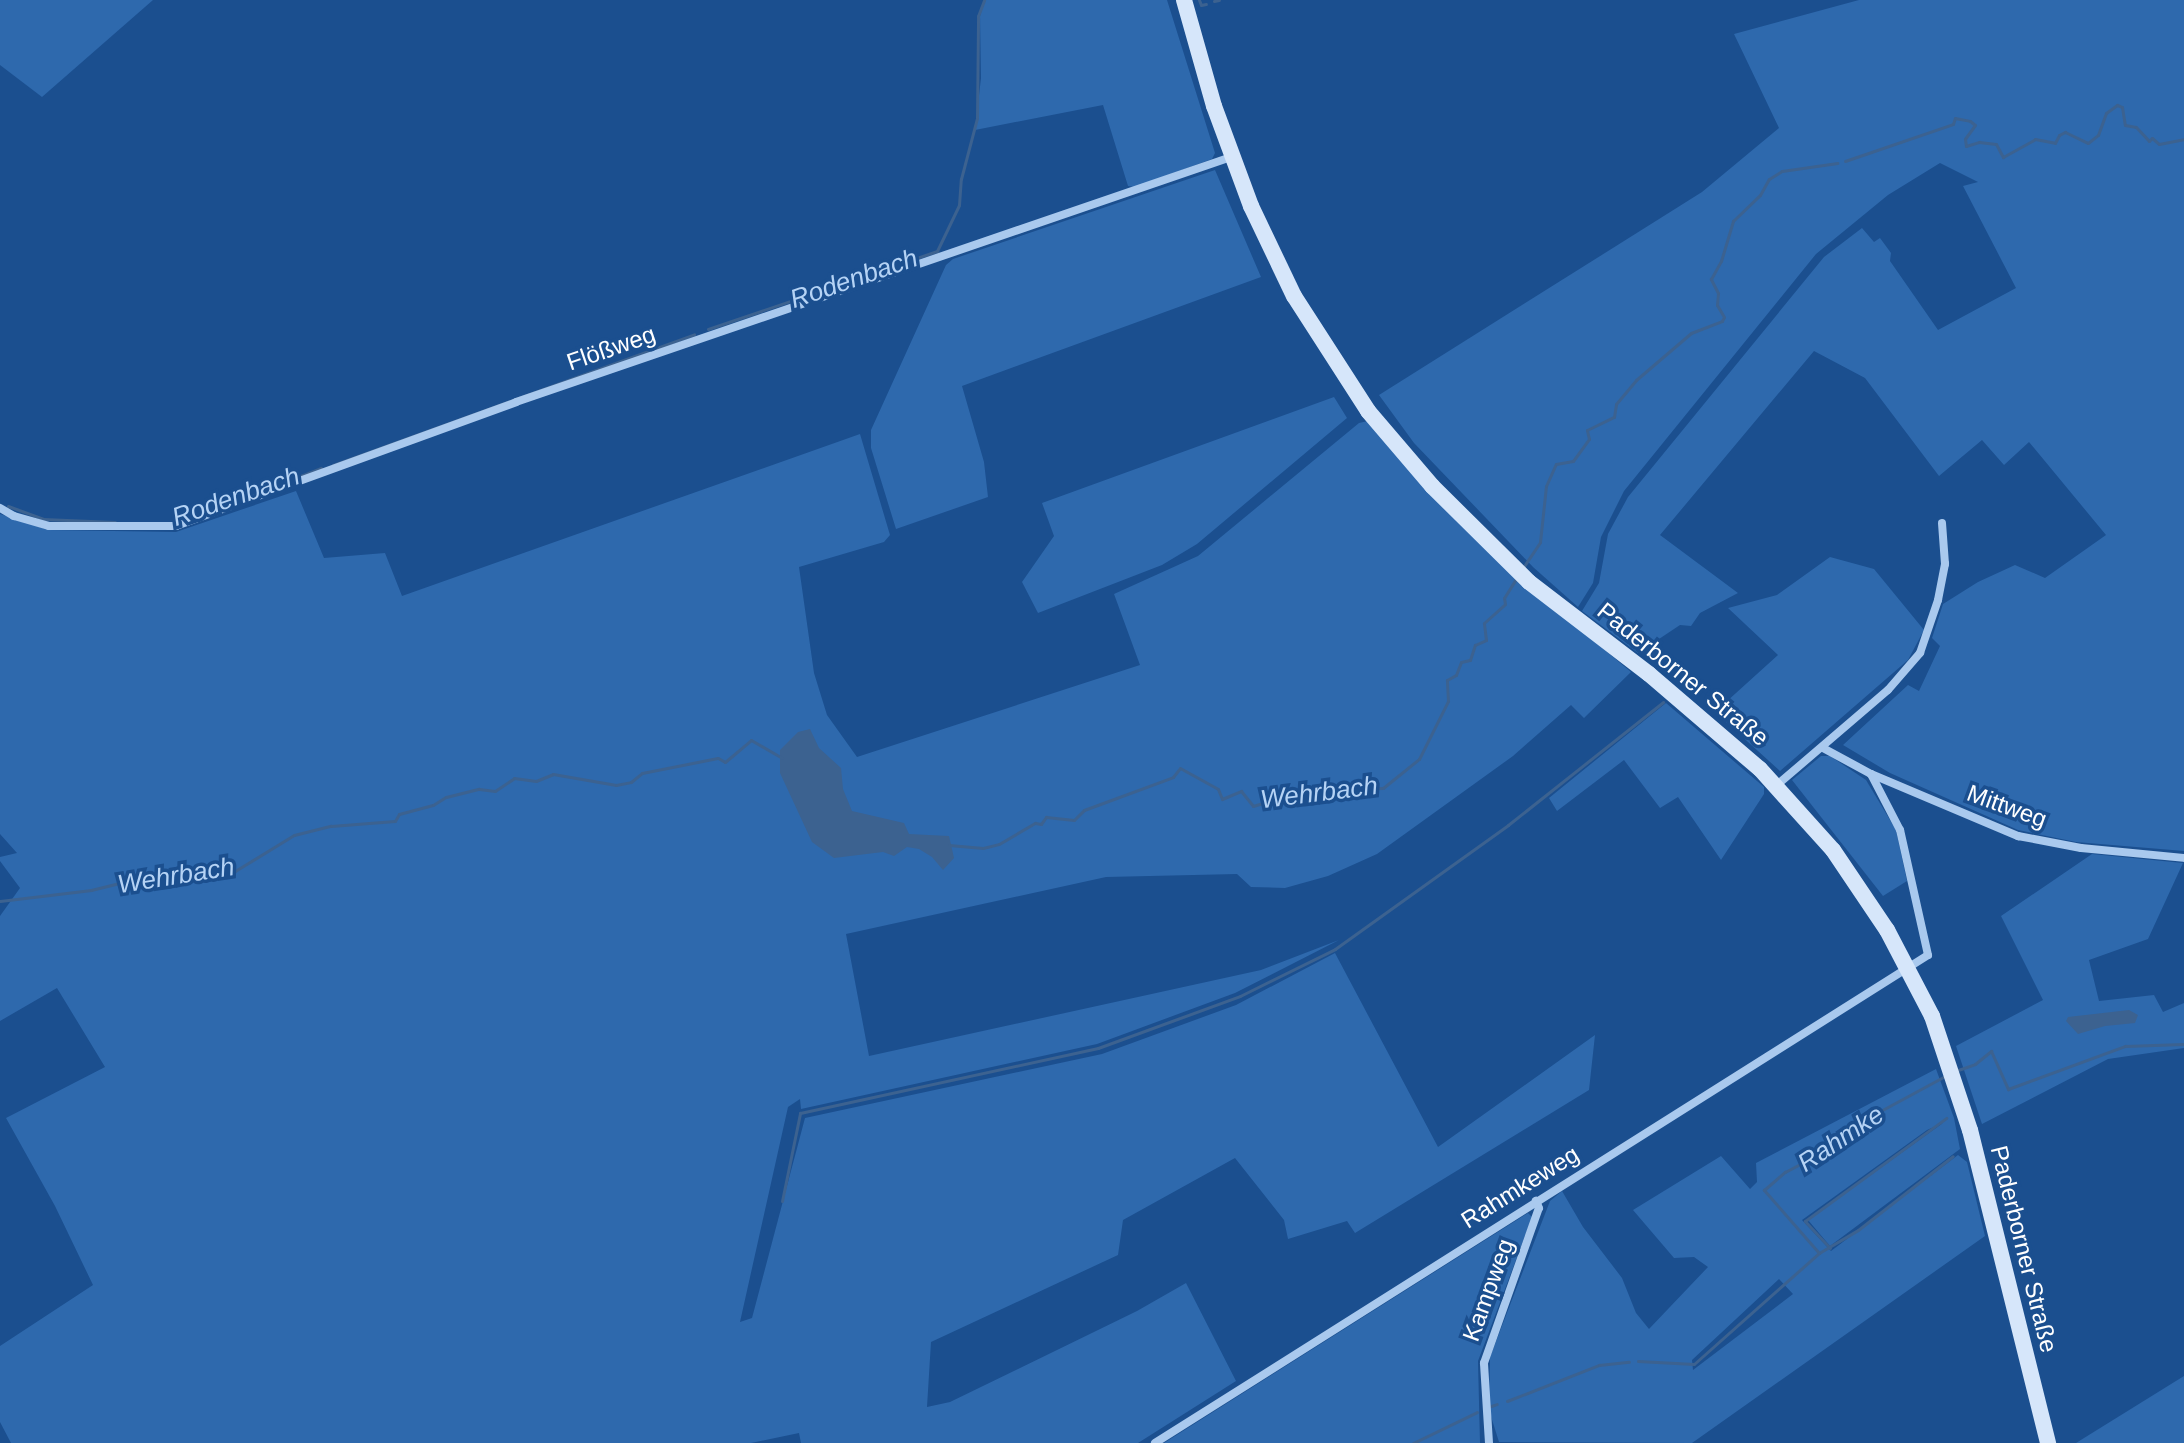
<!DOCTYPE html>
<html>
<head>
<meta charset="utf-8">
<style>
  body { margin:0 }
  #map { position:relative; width:2184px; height:1443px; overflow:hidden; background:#1b4f8f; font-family:Helvetica,sans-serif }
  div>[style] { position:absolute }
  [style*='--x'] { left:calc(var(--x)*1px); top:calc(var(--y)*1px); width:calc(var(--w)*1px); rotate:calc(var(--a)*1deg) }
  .green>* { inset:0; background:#2e69ad }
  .water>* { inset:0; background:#3c6290 }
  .stream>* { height:3px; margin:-1.5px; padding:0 1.5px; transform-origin:1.5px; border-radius:1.5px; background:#3c6290 }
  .minor>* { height:8px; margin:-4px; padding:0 4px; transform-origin:4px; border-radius:4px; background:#a9c9ee }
  .secondary>* { height:16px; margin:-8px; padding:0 8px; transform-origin:8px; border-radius:8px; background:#d6e6fa }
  span { translate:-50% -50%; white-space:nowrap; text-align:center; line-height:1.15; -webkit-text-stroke:7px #1b4f8f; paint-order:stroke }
  .street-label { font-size:24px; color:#fff }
  .water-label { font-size:26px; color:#b5d3f5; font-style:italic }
</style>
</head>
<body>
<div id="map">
  <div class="green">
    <div style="clip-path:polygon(0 0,153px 0,42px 97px,0 65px)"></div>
    <div style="clip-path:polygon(985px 0,1167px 0,1215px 153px,1212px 159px,1135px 187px,1128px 186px,1103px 105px,975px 130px,981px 78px,980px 16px)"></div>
    <div style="clip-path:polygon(1859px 0,2184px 0,2184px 851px,2076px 842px,2018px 830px,1890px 773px,1843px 745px,1908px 685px,1919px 691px,1940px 646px,1932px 638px,1943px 604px,1978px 582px,2015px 565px,2045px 578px,2106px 535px,2029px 442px,2004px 465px,1982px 440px,1939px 476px,1865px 378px,1814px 351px,1660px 535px,1738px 593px,1700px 613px,1691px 626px,1680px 625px,1638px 653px,1582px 611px,1599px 583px,1608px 534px,1628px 497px,1824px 257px,1862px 228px,1874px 242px,1880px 238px,1891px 253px,1890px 261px,1938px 330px,2016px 288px,1963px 186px,1978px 182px,1940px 163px,1888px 195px,1816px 254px,1624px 491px,1601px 537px,1593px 583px,1578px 607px,1533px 567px,1414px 443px,1379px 395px,1702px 192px,1779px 128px,1734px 34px)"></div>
    <div style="clip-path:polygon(1215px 170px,1261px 277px,962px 386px,984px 462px,988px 497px,896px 529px,871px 448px,871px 430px,946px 265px,953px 259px)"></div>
    <div style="clip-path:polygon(1334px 397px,1347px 418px,1197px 544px,1162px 565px,1038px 613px,1022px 582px,1054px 536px,1042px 503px)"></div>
    <div style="clip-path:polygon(1368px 421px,1524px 582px,1631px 672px,1584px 718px,1571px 705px,1513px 756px,1377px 854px,1328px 876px,1285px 888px,1251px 887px,1237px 874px,1106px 877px,846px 934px,869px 1056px,1261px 970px,1339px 940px,1235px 993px,1097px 1044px,801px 1109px,800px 1099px,788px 1107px,740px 1322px,752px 1318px,805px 1118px,1102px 1054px,1236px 1005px,1335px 953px,1438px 1147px,1595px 1035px,1589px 1090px,1355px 1233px,1347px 1221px,1288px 1239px,1284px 1220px,1235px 1158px,1123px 1220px,1118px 1255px,931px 1342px,927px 1407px,950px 1402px,1137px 1311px,1186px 1283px,1236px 1381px,1138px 1443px,801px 1443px,799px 1433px,751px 1443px,11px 1443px,0 1422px,0 1346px,93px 1285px,55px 1206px,6px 1118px,105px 1067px,57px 988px,0 1021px,0 916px,20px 888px,0 861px,0 857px,17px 853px,0 834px,0 514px,49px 530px,176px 532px,296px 491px,324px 558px,385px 553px,402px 596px,860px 434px,890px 535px,884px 542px,799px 567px,814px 673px,827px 715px,857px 757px,1140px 665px,1114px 594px,1198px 556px,1359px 423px)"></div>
    <div style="clip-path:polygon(1830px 557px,1874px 569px,1924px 630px,1908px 660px,1780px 771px,1715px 712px,1778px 655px,1728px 608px,1777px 595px)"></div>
    <div style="clip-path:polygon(1666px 703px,1764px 787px,1764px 794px,1721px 860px,1678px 797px,1660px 808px,1624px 760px,1557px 811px,1549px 798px)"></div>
    <div style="clip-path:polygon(1821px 756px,1830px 756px,1866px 780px,1896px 830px,1907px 881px,1883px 896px,1792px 780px)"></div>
    <div style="clip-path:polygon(2092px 854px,2183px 863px,2148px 939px,2089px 960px,2099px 1001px,2154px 995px,2163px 1012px,2184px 1003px,2184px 1048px,2108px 1059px,1982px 1124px,1956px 1046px,2043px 1000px,2001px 916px)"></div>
    <div style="clip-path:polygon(evenodd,1936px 1069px,1954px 1118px,1960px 1149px,1830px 1246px,1808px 1220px,1943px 1123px,1927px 1130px,1802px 1220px,1831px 1251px,1958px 1155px,1967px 1162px,1985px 1236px,1692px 1443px,1499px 1442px,1489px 1410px,1490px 1357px,1550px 1201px,1562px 1191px,1583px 1227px,1622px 1278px,1636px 1313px,1649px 1329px,1708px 1267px,1694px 1257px,1674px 1258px,1633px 1210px,1721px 1156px,1750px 1189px,1757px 1182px,1756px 1163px,1936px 1069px,1779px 1279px,1793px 1294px,1693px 1370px,1692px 1360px,1779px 1279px)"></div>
    <div style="clip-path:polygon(1528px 1213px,1532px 1217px,1478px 1361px,1480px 1443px,1164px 1443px)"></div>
    <div style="clip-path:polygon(2184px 1376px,2184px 1443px,2076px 1443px)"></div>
  </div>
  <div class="water">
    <div style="clip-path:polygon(810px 729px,819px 748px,841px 768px,843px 789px,852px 811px,904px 823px,909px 834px,949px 836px,954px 858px,943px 870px,932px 857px,919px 849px,907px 847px,894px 856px,883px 852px,834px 858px,812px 842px,780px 773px,780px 750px,798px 732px)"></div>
    <div style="clip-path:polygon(2129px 1010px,2138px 1015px,2135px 1023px,2105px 1026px,2078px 1034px,2066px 1021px,2068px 1017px)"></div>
  </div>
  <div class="stream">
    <div style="--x:1199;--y:0;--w:5;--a:68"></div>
    <div style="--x:1201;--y:5;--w:5;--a:-11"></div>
    <div style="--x:1214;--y:1;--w:5;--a:-11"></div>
    <div style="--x:1845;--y:161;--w:114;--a:-18.9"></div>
    <div style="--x:1953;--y:124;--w:6;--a:-72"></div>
    <div style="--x:1955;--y:118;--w:15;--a:11"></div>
    <div style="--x:1970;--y:121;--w:6;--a:39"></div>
    <div style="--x:1975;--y:125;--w:17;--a:126"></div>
    <div style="--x:1965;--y:139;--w:7;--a:82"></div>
    <div style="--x:1966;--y:146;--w:14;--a:-17"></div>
    <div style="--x:1979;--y:142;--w:17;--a:7"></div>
    <div style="--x:1996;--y:144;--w:15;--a:62"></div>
    <div style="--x:2003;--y:157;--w:37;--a:-29"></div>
    <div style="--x:2035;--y:139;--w:20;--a:11"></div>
    <div style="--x:2055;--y:143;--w:9;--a:-63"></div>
    <div style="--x:2059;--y:135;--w:7;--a:-27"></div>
    <div style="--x:2065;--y:132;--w:25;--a:26"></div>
    <div style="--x:2088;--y:143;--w:13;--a:-39"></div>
    <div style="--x:2098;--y:135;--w:23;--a:-70"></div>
    <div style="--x:2106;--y:113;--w:14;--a:-36"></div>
    <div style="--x:2117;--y:105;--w:5;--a:22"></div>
    <div style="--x:2122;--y:107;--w:18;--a:81"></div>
    <div style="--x:2125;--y:125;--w:11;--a:10"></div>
    <div style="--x:2136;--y:127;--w:19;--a:47"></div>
    <div style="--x:2149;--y:141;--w:4;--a:-45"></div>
    <div style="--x:2152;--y:138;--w:9;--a:41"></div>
    <div style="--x:2159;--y:144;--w:25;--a:-11"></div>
    <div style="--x:708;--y:329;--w:242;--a:-18.8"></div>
    <div style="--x:937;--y:251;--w:51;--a:-64.4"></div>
    <div style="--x:959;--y:205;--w:26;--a:-86"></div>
    <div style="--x:961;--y:179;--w:63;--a:-75.3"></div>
    <div style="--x:977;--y:118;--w:102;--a:-89.4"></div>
    <div style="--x:978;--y:16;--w:17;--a:-69"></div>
    <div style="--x:333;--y:465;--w:384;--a:-19.9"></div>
    <div style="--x:280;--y:484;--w:44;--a:-21.3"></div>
    <div style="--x:8;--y:506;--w:37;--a:20"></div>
    <div style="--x:43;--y:519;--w:72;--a:2.4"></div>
    <div style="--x:1522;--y:569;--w:32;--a:-56"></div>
    <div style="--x:1540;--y:542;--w:56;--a:-83.9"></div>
    <div style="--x:1546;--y:486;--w:24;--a:-66"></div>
    <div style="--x:1556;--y:464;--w:17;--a:-10"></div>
    <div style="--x:1573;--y:461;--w:27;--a:-54"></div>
    <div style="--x:1589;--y:439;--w:9;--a:-103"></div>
    <div style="--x:1587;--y:430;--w:30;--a:-26"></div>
    <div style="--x:1614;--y:417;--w:13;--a:-81"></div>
    <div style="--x:1616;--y:404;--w:31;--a:-50"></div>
    <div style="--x:1636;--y:380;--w:72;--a:-40.5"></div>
    <div style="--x:1691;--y:333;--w:33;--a:-21"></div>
    <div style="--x:1722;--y:321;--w:4;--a:-63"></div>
    <div style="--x:1724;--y:317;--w:14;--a:-120"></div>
    <div style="--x:1717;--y:305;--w:12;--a:-85"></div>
    <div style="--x:1718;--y:293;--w:16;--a:-117"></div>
    <div style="--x:1711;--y:279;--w:21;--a:-61"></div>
    <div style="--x:1721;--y:261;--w:42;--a:-73.3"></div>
    <div style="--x:1733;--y:221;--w:37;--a:-44"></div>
    <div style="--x:1760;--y:195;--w:18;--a:-61"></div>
    <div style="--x:1769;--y:179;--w:15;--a:-32"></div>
    <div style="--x:1782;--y:171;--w:56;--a:-8.3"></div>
    <div style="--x:949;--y:845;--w:34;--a:5"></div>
    <div style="--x:983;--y:848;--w:16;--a:-14"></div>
    <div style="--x:999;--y:844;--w:42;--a:-30.3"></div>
    <div style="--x:1035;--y:823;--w:6;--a:9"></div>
    <div style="--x:1041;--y:824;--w:9;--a:-54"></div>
    <div style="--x:1046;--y:817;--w:28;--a:6"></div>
    <div style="--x:1074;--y:820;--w:14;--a:-45"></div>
    <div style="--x:1084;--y:810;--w:95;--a:-20.3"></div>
    <div style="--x:1173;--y:777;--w:11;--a:-52"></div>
    <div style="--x:1180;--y:768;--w:43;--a:28.9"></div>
    <div style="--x:1218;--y:789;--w:11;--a:68"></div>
    <div style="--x:1222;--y:799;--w:21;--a:-23"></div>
    <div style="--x:1241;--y:791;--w:19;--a:51"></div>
    <div style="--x:1253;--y:806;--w:50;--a:-17.4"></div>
    <div style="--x:1301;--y:791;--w:82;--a:-2.1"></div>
    <div style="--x:1383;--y:788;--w:46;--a:-38.9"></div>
    <div style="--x:1419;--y:759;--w:65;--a:-63.4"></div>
    <div style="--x:1448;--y:701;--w:21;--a:-93"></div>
    <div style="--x:1447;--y:680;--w:10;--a:-29"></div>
    <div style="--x:1456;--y:675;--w:14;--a:-69"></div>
    <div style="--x:1461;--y:662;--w:9;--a:-13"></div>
    <div style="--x:1470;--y:660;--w:16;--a:-72"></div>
    <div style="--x:1475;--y:645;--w:12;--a:-24"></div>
    <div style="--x:1486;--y:640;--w:17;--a:-97"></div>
    <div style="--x:1484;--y:623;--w:28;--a:-42"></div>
    <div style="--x:1505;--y:604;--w:6;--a:-99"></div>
    <div style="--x:1504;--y:598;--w:22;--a:-58"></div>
    <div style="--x:0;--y:901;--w:92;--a:-6.9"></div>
    <div style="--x:91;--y:890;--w:71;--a:-13.8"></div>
    <div style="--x:160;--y:873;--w:75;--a:-1.5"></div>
    <div style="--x:235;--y:871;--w:69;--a:-31.4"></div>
    <div style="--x:294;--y:835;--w:38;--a:-14"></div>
    <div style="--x:331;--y:826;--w:64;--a:-4.5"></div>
    <div style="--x:395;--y:821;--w:8;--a:-60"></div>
    <div style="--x:399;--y:814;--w:35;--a:-15"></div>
    <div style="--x:433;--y:805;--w:15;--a:-32"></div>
    <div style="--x:446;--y:797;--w:34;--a:-14"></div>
    <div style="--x:479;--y:789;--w:16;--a:7"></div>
    <div style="--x:495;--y:791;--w:23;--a:-34"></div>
    <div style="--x:514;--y:778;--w:22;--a:8"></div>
    <div style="--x:536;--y:781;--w:18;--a:-22"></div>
    <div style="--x:553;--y:774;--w:64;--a:9.9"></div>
    <div style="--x:616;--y:785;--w:15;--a:-11"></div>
    <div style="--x:631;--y:782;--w:14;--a:-39"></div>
    <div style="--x:642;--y:773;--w:77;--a:-11.2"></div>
    <div style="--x:718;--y:758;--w:8;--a:30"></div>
    <div style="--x:725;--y:762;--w:34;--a:-40"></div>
    <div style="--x:751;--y:740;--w:36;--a:30"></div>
    <div style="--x:1958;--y:1070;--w:18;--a:-19"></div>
    <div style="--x:1975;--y:1064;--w:21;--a:-39"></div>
    <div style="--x:1991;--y:1051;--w:42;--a:65.9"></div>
    <div style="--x:2008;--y:1089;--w:125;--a:-20.2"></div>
    <div style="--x:2125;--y:1046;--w:59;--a:-1.9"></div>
    <div style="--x:782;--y:1201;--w:90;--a:-78.4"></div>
    <div style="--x:800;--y:1113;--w:305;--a:-12.3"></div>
    <div style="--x:1098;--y:1048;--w:151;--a:-20.1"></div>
    <div style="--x:1240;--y:996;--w:106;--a:-26.3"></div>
    <div style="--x:1335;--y:949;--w:213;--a:-35.6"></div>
    <div style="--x:1508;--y:825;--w:198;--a:-38.4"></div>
    <div style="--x:1830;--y:1248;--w:37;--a:-133"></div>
    <div style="--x:1805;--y:1221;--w:175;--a:-36.1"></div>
    <div style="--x:1819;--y:1253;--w:45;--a:-30.5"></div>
    <div style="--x:1858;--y:1230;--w:120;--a:-37.9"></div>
    <div style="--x:1638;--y:1361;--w:56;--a:3.1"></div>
    <div style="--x:1694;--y:1364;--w:167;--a:-41.6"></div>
    <div style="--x:1819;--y:1253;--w:84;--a:-131.1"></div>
    <div style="--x:1764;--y:1190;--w:28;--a:-41"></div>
    <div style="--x:1785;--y:1172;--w:41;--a:-27.8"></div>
    <div style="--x:1821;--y:1153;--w:64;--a:-36.2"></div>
    <div style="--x:1873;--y:1115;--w:84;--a:-28.4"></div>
    <div style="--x:1507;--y:1401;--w:99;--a:-21.4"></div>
    <div style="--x:1599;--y:1365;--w:30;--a:-6"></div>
    <div style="--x:1491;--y:1406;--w:6;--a:-18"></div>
    <div style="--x:1413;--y:1443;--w:71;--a:-25.8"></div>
  </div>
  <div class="minor">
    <div style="--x:0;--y:508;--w:16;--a:30"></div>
    <div style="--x:14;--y:516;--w:36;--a:16"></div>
    <div style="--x:49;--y:526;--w:127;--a:0"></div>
    <div style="--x:176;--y:526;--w:362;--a:-20"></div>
    <div style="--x:516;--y:402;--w:756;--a:-18.91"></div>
    <div style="--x:1823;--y:748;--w:55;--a:28.4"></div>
    <div style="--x:1871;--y:774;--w:160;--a:22.9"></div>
    <div style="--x:2018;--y:836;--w:64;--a:10.8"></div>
    <div style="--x:2081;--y:848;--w:103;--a:5.5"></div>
    <div style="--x:1777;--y:785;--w:146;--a:-40.6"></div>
    <div style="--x:1888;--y:690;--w:49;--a:-49.1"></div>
    <div style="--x:1920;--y:653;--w:56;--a:-71.2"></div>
    <div style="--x:1938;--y:600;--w:37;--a:-79"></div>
    <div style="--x:1945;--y:564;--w:41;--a:-94.2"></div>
    <div style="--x:1155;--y:1443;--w:914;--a:-32.26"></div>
    <div style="--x:1928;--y:955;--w:128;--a:-102.6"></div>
    <div style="--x:1900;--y:830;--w:63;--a:-117.4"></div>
    <div style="--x:1489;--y:1443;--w:80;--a:-93.6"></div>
    <div style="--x:1484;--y:1363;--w:164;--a:-70.5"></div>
    <div style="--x:1539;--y:1208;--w:8;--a:-113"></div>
  </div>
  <div class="secondary">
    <div style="--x:1184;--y:0;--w:110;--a:74.2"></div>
    <div style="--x:1214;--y:106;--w:107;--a:69.7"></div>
    <div style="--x:1251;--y:206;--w:100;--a:64.5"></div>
    <div style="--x:1294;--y:296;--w:137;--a:57.2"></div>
    <div style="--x:1368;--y:411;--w:99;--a:49.5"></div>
    <div style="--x:1432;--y:486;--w:136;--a:44.7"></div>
    <div style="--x:1529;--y:582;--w:151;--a:37.5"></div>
    <div style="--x:1649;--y:674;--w:146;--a:40.6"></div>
    <div style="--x:1760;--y:769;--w:109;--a:48"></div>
    <div style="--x:1833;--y:850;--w:97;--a:56"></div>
    <div style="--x:1887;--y:930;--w:97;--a:62.4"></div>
    <div style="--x:1932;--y:1016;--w:120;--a:71.6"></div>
    <div style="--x:1970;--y:1130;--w:323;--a:76"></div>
  </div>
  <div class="street-label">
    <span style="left:611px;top:348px;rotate:-19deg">Flößweg</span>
    <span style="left:1683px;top:674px;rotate:39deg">Paderborner Straße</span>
    <span style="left:2007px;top:806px;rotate:20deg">Mittweg</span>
    <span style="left:1520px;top:1187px;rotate:-32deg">Rahmkeweg</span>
    <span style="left:2024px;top:1249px;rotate:76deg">Paderborner Straße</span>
    <span style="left:1488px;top:1290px;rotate:-70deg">Kampweg</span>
  </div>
  <div class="water-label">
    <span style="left:854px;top:279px;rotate:-19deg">Rodenbach</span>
    <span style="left:236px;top:497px;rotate:-19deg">Rodenbach</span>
    <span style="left:1319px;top:793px;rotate:-7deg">Wehrbach</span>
    <span style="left:176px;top:876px;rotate:-9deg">Wehrbach</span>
    <span style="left:1841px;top:1139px;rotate:-34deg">Rahmke</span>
  </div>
</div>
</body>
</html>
